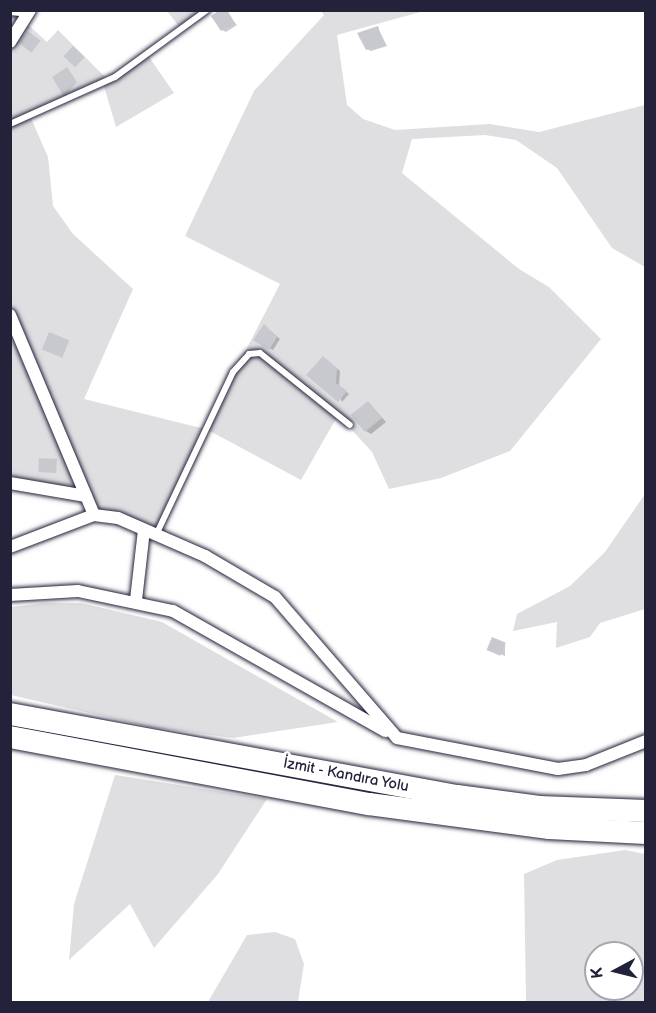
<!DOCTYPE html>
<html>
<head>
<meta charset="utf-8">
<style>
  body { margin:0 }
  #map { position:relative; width:656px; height:1013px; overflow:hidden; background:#fff; font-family:"Balsamiq Sans",sans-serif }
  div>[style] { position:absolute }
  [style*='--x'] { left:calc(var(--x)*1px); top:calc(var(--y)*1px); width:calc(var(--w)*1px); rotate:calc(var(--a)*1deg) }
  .green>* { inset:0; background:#dfdfe2 }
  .shadow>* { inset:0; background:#0003 }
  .building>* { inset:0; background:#c8c8cf; transform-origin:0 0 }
  .roads { filter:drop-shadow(0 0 2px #22223b) drop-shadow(0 0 2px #22223b) }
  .lane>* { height:6px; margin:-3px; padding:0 3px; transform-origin:3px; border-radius:3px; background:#fff }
  .street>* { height:12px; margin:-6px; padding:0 6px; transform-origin:6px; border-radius:6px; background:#fff }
  .highway>* { height:22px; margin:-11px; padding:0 11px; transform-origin:11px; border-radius:11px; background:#fff }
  span { translate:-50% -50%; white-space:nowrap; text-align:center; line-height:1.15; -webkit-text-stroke:6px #fff; paint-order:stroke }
  .street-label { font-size:15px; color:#22223b }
  .frame { position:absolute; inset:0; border:12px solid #22223b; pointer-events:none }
  .north { position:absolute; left:584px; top:941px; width:60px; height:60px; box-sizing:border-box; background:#fff; border:2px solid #a7a7b1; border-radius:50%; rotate:263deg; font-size:16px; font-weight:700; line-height:24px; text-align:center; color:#22223b }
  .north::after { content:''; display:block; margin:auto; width:21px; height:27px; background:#22223b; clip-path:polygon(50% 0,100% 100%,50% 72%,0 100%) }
</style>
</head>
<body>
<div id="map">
  <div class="green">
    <div style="clip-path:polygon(10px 11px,30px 11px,24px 21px,47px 42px,58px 30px,108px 80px,147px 54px,174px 93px,116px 127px,103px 83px,30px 116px,48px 157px,53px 206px,73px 234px,133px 289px,84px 399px,205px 429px,280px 284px,185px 236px,254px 91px,324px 15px,321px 11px,424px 11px,337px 35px,347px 105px,363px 119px,395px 130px,489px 124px,539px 132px,645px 105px,645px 267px,612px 248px,557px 168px,516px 140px,485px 135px,412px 139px,402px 173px,519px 269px,549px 287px,601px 339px,510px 451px,441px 478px,389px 489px,372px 452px,338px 415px,301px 480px,206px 429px,155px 535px,94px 515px,85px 496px,11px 483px)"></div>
    <div style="clip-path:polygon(167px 11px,207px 11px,181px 29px)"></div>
    <div style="clip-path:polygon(645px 494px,645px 609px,600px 623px,590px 637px,556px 648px,557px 622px,513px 631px,517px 614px,570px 586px,605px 552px)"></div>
    <div style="clip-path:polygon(44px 603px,81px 603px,162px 622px,338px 722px,233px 738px,150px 727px,11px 695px,11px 607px)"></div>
    <div style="clip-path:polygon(115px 775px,267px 799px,218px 874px,154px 948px,130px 904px,69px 960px,74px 904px)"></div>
    <div style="clip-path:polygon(evenodd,625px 850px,645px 854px,645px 1002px,526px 1002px,524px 874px,557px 860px,625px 850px,596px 953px,632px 953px,632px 989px,596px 989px,596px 953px)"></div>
    <div style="clip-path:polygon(275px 932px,295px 939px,304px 964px,298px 1002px,208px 1002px,247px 935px)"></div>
  </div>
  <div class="shadow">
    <div style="clip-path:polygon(223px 10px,237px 25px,226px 32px,222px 30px)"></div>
    <div style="clip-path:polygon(378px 28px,387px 46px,371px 51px,367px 49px)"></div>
    <div style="clip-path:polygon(267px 328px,280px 339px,273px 350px,255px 340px)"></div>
    <div style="clip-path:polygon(326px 360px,340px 371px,339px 386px,349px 394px,342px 402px)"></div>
    <div style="clip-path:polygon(368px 402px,386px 422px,371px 434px,366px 431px)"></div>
    <div style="clip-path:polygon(505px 644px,505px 656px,492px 651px)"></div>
  </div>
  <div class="building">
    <div style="clip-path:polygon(220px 10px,227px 10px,235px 23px,221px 31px,211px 16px)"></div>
    <div style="clip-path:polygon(378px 26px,384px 45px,366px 50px,357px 33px)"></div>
    <div style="left:28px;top:31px;width:16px;height:15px;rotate:38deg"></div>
    <div style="left:73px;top:46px;width:16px;height:14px;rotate:43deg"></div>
    <div style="clip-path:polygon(67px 67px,77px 82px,64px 97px,52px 77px)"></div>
    <div style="clip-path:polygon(264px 324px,277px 337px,269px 350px,253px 340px)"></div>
    <div style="left:49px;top:332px;width:22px;height:19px;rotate:22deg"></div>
    <div style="clip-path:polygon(323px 356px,337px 368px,336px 383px,347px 391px,338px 402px,306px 375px)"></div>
    <div style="left:368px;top:401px;width:22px;height:22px;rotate:51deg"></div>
    <div style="left:39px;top:458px;width:18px;height:14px;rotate:3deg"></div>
    <div style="left:492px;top:637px;width:15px;height:14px;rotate:23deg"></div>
  </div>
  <div class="roads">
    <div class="lane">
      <div style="--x:10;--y:12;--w:18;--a:6"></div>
      <div style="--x:10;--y:124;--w:115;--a:-24.1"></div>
      <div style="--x:115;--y:77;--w:114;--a:-36.1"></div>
      <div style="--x:156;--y:535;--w:180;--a:-64.7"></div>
      <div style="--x:233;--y:372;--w:24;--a:-48"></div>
      <div style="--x:249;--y:354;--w:11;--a:-5"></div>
      <div style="--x:260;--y:353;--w:115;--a:38.7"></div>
    </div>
    <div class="street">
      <div style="--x:10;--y:42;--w:38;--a:-58"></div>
      <div style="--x:10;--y:315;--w:217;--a:67.2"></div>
      <div style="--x:10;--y:483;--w:77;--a:9.7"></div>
      <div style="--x:10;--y:547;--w:90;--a:-20.9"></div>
      <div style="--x:94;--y:515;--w:24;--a:7"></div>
      <div style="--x:118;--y:518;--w:95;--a:23.6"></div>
      <div style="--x:205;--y:556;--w:81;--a:30.4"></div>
      <div style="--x:275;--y:597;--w:186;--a:49.1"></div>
      <div style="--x:397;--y:738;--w:164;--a:10.9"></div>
      <div style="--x:558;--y:769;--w:28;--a:-8"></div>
      <div style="--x:586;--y:765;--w:65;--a:-21.8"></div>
      <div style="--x:10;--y:595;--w:68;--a:-3.4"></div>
      <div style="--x:78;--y:591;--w:97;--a:11.9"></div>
      <div style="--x:173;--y:611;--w:244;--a:29.5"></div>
      <div style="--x:136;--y:600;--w:70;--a:-83.5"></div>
    </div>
    <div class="highway">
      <div style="--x:10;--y:714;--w:454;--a:10.4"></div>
      <div style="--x:457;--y:796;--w:83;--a:7.6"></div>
      <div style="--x:539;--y:807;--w:107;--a:2.1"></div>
      <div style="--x:10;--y:737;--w:365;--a:10.6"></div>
      <div style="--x:369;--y:804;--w:182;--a:7.6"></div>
      <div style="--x:549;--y:828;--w:97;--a:3"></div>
    </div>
  </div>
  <div class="street-label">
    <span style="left:346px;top:775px;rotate:11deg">İzmit - Kandıra Yolu</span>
  </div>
  <div class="frame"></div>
  <div class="north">K</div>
</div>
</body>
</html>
